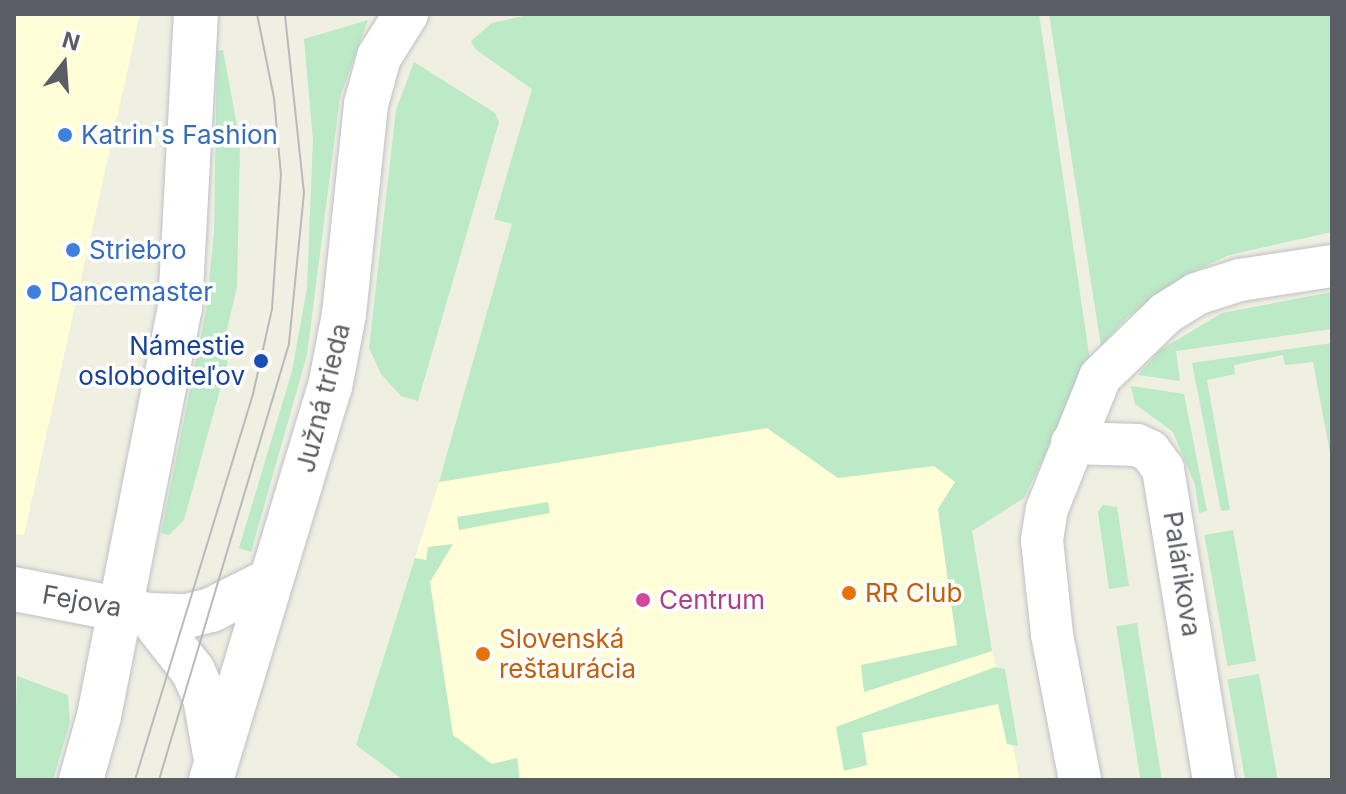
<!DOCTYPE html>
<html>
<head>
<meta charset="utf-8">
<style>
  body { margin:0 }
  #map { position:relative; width:1346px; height:794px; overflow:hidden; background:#efefe2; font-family:Inter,sans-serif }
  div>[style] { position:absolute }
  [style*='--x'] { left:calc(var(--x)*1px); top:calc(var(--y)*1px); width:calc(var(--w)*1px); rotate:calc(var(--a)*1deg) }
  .commercial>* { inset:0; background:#fffed7 }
  .green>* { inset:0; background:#bce9c6; transform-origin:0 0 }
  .roads { filter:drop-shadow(0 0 2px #bfc0c7) drop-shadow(0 0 2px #bfc0c7) }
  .street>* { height:42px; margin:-21px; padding:0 21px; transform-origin:21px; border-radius:21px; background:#fff }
  .secondary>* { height:44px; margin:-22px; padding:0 22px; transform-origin:22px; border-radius:22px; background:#fff }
  .tram>* { height:2px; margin:-1px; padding:0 1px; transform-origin:1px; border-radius:1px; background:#b8b9b9 }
  .dots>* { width:22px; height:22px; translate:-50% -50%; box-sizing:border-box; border:4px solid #fff; border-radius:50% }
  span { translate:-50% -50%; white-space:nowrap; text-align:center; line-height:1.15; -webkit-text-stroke:7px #fff; paint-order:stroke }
  .shop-label { font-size:26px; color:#366cbe }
  .left { translate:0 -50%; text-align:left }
  .transit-label { font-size:26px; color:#164399 }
  .right { translate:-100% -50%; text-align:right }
  .street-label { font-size:26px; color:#5b5d65 }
  .food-label { font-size:26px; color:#c56008 }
  .hotel-label { font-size:26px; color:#b23c85 }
  .frame { position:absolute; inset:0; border:16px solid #5b5d65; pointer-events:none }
  .north { position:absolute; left:24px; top:24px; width:80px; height:80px; -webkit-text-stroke:6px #fff; paint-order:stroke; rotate:17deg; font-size:22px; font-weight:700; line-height:32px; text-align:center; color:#5b5d65 }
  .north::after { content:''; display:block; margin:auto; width:28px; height:36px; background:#5b5d65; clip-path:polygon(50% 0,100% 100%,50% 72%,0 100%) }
</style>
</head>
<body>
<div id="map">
  <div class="commercial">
    <div style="clip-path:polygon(14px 14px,140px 14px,24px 535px,14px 534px)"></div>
    <div style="clip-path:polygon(767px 428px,838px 478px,934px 466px,956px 482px,938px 509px,957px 645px,865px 692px,992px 651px,1020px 780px,403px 780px,356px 745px,439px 482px)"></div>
  </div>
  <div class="green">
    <div style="clip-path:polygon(532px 14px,1039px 14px,1090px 361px,1024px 498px,972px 531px,992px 651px,864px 692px,861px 665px,957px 645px,938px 509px,955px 482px,934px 466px,838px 478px,767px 428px,439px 482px,512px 224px,494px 219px,532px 89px,475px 49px,471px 41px,492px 23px)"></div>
    <div style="clip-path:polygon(1049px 14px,1332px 14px,1332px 232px,1229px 255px,1191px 273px,1127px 317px,1101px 346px)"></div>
    <div style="clip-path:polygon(368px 20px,340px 97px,307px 355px,251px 552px,239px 548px,292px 371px,307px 288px,313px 140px,304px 39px)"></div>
    <div style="clip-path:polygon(223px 50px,240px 142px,237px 287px,220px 359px,228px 361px,184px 520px,169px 535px,161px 533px,206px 311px,214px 233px,217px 51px)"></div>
    <div style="clip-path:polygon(414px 62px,495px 113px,499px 122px,418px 401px,401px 396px,381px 374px,369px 348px,396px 110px)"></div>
    <div style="clip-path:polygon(1332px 292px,1332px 329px,1176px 351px,1180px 381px,1138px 375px,1160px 350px,1222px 313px)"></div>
    <div style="clip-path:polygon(1332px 343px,1332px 464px,1313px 362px,1285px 365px,1283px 355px,1234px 365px,1235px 374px,1207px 380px,1230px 510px,1221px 511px,1192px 363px)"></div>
    <div style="clip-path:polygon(1131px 386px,1184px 394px,1207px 511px,1199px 513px,1195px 485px,1173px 432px,1135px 404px)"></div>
    <div style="clip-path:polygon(548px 502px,550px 513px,459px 530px,457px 517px)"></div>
    <div style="clip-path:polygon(1103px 505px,1117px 507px,1129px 586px,1109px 589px,1098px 512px)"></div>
    <div style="left:1233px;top:530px;width:133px;height:29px;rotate:80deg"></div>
    <div style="clip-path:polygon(453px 544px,430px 582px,453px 735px,492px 764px,517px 758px,520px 780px,403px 780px,356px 745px,415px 558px,426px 560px,428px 547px)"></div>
    <div style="left:1137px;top:623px;width:159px;height:21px;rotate:81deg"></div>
    <div style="clip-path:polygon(995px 667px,1005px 669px,1018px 746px,1007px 744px,998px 704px,862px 733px,867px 765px,844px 771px,836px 727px)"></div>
    <div style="left:1259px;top:674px;width:108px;height:32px;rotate:80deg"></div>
    <div style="clip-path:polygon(17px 676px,68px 695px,70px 722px,53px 780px,14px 780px)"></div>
  </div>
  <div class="roads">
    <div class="street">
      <div style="--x:1072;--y:443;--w:65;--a:1.8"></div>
      <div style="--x:1137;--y:445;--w:14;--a:25"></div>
      <div style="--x:1150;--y:451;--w:22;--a:54"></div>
      <div style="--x:1163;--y:469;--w:315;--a:80.7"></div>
      <div style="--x:1080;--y:780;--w:149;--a:-100.9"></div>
      <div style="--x:1052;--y:634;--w:95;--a:-96.1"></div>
      <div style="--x:1042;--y:540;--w:31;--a:-81"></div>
      <div style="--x:1047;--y:509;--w:142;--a:-68.1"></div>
      <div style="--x:1100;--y:377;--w:92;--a:-44.1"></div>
      <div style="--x:1166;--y:313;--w:36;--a:-32"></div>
      <div style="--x:1196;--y:294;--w:46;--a:-17.7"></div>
      <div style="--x:1240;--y:280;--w:93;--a:-8.7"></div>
    </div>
    <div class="secondary">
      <div style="--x:14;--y:589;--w:137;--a:10.9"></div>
      <div style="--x:149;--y:615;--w:38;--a:2"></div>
      <div style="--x:187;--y:616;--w:25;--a:-14"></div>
      <div style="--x:211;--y:610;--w:67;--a:-26.6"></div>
      <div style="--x:149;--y:615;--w:71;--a:51.8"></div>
      <div style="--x:193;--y:671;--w:30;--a:66"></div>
      <div style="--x:205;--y:698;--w:57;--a:79.9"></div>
      <div style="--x:81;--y:780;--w:66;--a:-74.3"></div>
      <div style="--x:99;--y:716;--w:416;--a:-78.8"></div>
      <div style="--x:180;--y:308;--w:294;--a:-86.9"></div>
      <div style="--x:211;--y:780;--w:411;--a:-73.2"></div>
      <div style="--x:330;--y:387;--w:74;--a:-79.1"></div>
      <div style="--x:344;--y:314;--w:211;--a:-84"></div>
      <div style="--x:366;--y:104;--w:49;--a:-74.5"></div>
      <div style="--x:379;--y:57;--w:51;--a:-57.9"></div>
    </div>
  </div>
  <div class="tram">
    <div style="--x:135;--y:780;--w:404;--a:-73"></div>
    <div style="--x:253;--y:394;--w:87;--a:-77.4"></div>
    <div style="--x:272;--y:309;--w:134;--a:-86.2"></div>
    <div style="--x:281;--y:175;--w:77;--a:-95.2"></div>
    <div style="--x:274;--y:98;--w:86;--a:-101.4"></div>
    <div style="--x:159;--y:780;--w:456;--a:-73.4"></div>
    <div style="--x:289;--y:343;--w:151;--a:-84.3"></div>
    <div style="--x:304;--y:193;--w:180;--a:-96.1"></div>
  </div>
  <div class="dots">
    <div style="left:65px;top:135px;background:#3f7fe0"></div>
    <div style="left:73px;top:250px;background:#3f7fe0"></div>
    <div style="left:34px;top:292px;background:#3f7fe0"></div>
    <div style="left:261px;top:361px;background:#1a4fb4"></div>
    <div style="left:849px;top:593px;background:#e8710a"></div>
    <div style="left:643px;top:600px;background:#d1479c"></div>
    <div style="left:483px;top:654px;background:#e8710a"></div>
  </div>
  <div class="shop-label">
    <span class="left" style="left:81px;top:135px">Katrin's Fashion</span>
    <span class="left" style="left:89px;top:250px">Striebro</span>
    <span class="left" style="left:50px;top:292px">Dancemaster</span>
  </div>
  <div class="transit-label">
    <span class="right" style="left:245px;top:361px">Námestie<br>osloboditeľov</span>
  </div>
  <div class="street-label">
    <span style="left:323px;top:398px;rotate:-76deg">Južná trieda</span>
    <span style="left:1182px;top:574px;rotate:81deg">Palárikova</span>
    <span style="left:82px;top:601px;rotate:10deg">Fejova</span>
  </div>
  <div class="food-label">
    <span class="left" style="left:865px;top:593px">RR Club</span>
    <span class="left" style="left:499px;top:654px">Slovenská<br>reštaurácia</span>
  </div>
  <div class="hotel-label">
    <span class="left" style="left:659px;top:600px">Centrum</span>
  </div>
  <div class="frame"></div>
  <div class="north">N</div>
</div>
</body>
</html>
